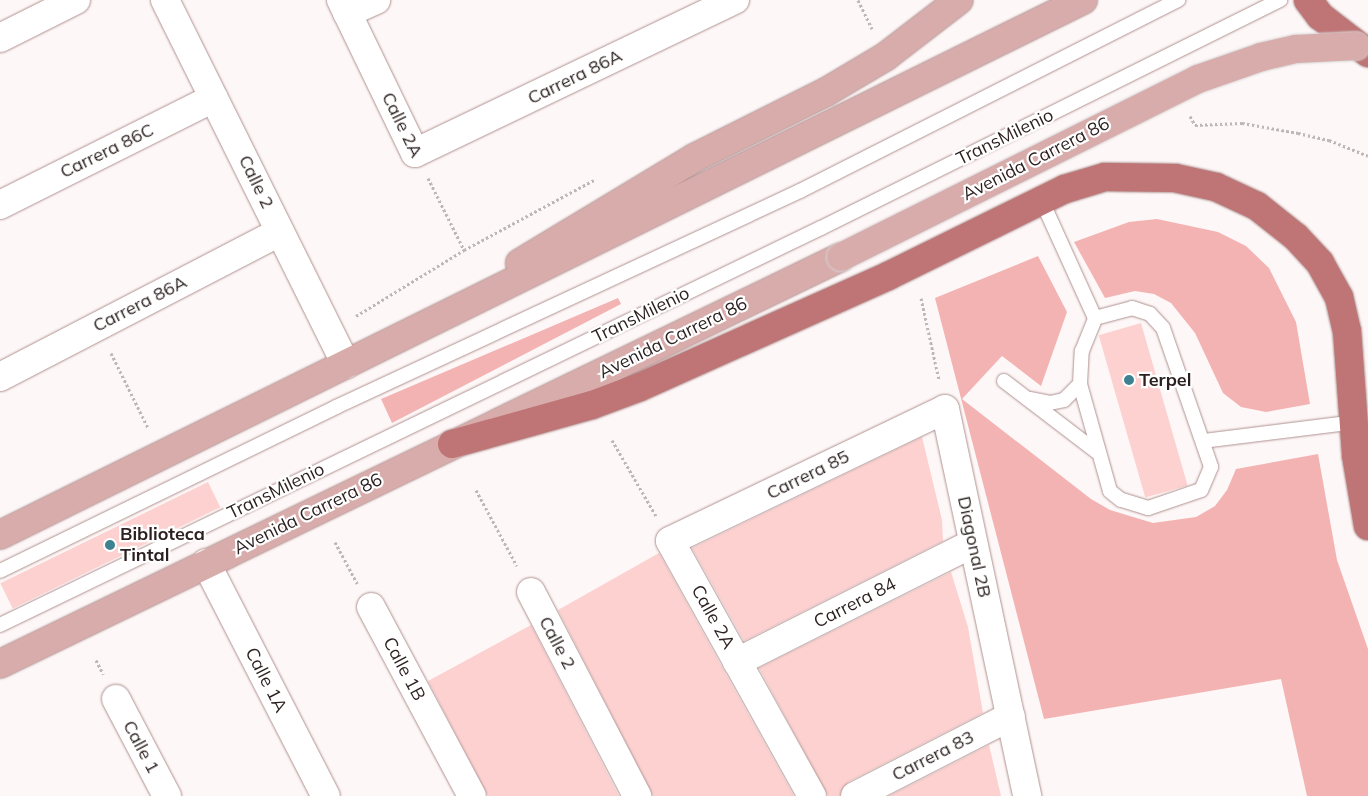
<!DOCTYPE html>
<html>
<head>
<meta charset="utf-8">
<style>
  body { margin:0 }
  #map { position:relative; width:1368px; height:796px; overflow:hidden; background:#fef7f7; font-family:Mulish,sans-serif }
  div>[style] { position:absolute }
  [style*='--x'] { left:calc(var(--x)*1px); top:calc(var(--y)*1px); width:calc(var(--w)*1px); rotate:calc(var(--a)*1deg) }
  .green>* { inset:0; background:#f4b3b3 }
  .building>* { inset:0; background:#fcd1d0; transform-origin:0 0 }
  .path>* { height:3px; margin-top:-1.5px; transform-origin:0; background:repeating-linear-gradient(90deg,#bfb6b6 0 2.5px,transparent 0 5px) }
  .roads { filter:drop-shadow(0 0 1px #af9190) drop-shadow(0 0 1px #af9190) }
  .lane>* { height:14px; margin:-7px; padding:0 7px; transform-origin:7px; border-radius:7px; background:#fff }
  .street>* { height:28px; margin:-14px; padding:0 14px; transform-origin:14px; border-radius:14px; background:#fff }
  .secondary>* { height:28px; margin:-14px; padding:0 14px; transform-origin:14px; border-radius:14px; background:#fff }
  .primary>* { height:28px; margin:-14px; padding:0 14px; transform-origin:14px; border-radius:14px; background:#d9acac }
  .highway>* { height:28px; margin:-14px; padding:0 14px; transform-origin:14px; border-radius:14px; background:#bf7475 }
  .bridges { filter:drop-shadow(0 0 1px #d5d2d2) drop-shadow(0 0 1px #d5d2d2) }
  .primary-bridge>* { height:28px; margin:-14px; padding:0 14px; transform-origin:14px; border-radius:14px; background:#d9acac }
  .dots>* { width:14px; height:14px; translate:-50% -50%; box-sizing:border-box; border:2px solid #fff; border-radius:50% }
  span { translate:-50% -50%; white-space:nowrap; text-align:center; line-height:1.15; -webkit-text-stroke:4.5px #fff; paint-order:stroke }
  .street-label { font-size:18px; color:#2b1f1f }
  .poi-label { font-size:18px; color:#2b1f1f; font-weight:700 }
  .left { translate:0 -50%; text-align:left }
</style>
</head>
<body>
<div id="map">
  <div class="green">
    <div style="clip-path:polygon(1157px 219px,1218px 232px,1246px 246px,1269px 268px,1296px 322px,1310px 404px,1266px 412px,1241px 407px,1223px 393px,1195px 333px,1171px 303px,1154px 294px,1135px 291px,1105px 298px,1074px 242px,1129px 222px)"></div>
    <div style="clip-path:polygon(1038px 256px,1067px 312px,1041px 386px,1002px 356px,962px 399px,1091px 499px,1110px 510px,1153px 523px,1196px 517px,1215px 506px,1227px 490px,1236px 469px,1318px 454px,1337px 560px,1368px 649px,1368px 796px,1307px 796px,1281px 679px,1044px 719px,935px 298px)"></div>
    <div style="clip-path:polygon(618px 298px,621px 304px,392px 423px,381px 399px)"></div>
  </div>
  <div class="building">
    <div style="left:1141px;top:323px;width:169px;height:44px;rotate:74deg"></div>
    <div style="clip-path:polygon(922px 437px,942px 520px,943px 541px,744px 641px,692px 548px)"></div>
    <div style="left:208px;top:482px;width:28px;height:231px;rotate:64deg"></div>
    <div style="clip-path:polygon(659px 553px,723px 669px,794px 796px,653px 796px,558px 610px)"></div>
    <div style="clip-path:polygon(951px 572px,968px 627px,983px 713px,848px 782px,840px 796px,828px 796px,759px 668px)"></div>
    <div style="clip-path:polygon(531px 625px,619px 796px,488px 796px,428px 681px)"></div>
    <div style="clip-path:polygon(989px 745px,1001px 796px,889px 796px)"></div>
  </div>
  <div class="path">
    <div style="--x:858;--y:0;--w:32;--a:64"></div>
    <div style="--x:1190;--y:116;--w:10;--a:61"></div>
    <div style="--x:1195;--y:125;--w:47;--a:-2.4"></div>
    <div style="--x:1242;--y:123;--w:57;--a:10.1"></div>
    <div style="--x:1298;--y:133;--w:32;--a:13"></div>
    <div style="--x:1329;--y:140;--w:42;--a:22.3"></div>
    <div style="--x:428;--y:178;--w:80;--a:63.4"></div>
    <div style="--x:921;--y:298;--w:84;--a:77.6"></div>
    <div style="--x:356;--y:316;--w:127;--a:-31.4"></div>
    <div style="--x:464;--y:250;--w:150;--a:-28.3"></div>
    <div style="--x:111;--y:353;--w:84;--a:63.7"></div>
    <div style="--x:612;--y:440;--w:88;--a:59.9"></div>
    <div style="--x:476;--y:490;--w:86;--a:61.7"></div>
    <div style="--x:335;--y:542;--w:47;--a:61.8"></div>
    <div style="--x:96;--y:660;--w:16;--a:63"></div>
  </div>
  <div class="roads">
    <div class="lane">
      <div style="--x:1041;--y:199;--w:131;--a:65.6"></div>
      <div style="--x:1132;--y:308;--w:19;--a:18"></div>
      <div style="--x:1150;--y:314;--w:19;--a:47"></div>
      <div style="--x:1163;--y:328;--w:147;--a:70.9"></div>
      <div style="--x:1211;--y:467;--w:25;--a:113"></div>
      <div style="--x:1201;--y:490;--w:56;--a:161.2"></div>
      <div style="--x:1148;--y:508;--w:28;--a:-163"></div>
      <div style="--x:1121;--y:500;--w:14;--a:-141"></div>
      <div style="--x:1110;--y:491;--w:111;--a:-105.7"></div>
      <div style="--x:1080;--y:384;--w:33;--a:-87"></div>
      <div style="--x:1082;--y:351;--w:35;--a:-68"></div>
      <div style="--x:1095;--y:318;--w:38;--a:-15"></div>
      <div style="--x:1004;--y:381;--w:117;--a:37.4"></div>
      <div style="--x:1031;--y:399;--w:19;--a:12"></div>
      <div style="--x:1050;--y:403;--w:14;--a:-12"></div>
      <div style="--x:1064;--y:400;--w:23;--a:-45"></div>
      <div style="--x:1203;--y:441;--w:153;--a:-7.1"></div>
      <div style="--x:0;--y:571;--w:374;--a:-26"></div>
      <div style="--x:336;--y:407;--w:512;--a:-24.96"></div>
      <div style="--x:800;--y:191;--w:424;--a:-26.8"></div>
      <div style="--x:0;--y:625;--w:912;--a:-25.81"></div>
      <div style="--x:821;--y:228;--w:513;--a:-26.42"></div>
    </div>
    <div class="street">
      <div style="--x:341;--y:0;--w:170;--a:64.2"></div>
      <div style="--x:415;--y:153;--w:355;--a:-25.6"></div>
      <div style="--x:347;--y:13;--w:32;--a:-24"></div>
      <div style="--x:0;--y:38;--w:85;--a:-26.6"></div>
      <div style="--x:0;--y:205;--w:239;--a:-26.6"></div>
      <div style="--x:0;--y:377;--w:315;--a:-27.4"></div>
      <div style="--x:206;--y:563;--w:262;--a:62.8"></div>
      <div style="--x:531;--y:592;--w:230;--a:62.5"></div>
      <div style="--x:371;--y:607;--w:214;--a:61.9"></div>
      <div style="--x:737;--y:662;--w:263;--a:-26.7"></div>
      <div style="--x:116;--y:699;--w:110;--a:62.3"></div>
      <div style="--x:812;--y:796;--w:292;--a:-119.1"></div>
      <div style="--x:670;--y:541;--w:305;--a:-25.6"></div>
      <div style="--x:945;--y:409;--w:396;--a:78"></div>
      <div style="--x:855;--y:796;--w:175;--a:-27.1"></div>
    </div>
    <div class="secondary">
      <div style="--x:165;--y:0;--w:407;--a:63.6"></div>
    </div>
    <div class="primary">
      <div style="--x:520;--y:263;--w:203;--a:-31.1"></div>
      <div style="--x:694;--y:158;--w:148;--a:-26.6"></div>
      <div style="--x:826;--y:92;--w:69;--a:-30.7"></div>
      <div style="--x:885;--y:57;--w:93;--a:-37.6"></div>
      <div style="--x:0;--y:535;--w:1208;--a:-26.29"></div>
      <div style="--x:0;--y:664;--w:934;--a:-25.82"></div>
    </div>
    <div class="highway">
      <div style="--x:1308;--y:0;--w:20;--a:53"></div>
      <div style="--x:1320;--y:16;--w:61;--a:37.6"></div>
      <div style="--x:452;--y:444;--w:145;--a:-15.6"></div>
      <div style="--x:592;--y:405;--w:51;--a:-20.6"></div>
      <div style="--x:640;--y:387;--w:272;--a:-24.1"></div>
      <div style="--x:888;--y:276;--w:197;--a:-26.2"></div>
      <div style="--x:1065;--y:189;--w:42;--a:-16.7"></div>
      <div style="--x:1105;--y:177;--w:70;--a:0.8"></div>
      <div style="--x:1175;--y:178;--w:42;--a:12.4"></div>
      <div style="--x:1216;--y:187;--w:45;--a:24.9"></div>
      <div style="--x:1257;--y:206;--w:50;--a:38.5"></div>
      <div style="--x:1296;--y:237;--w:35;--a:47"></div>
      <div style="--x:1320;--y:263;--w:39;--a:61"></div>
      <div style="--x:1339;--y:297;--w:35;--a:77"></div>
      <div style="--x:1347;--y:331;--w:124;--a:85.8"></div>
      <div style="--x:1356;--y:455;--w:72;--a:80.4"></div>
    </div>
  </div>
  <div class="bridges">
    <div class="primary-bridge">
      <div style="--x:841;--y:257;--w:399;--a:-26.5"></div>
      <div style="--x:1198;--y:79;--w:67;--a:-19.2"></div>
      <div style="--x:1261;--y:57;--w:36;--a:-13"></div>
      <div style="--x:1296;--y:49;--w:60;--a:-2.9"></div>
    </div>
  </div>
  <div class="dots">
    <div style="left:1129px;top:380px;background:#3e8291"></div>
    <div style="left:110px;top:545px;background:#3e8291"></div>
  </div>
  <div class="street-label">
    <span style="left:575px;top:77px;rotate:-26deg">Carrera 86A</span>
    <span style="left:402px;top:125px;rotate:64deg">Calle 2A</span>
    <span style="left:1005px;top:137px;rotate:-26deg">TransMilenio</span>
    <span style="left:107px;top:151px;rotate:-26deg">Carrera 86C</span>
    <span style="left:1036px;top:159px;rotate:-27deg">Avenida Carrera 86</span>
    <span style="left:256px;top:182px;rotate:64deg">Calle 2</span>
    <span style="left:140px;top:304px;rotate:-27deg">Carrera 86A</span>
    <span style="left:641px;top:315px;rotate:-26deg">TransMilenio</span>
    <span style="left:673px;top:338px;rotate:-26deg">Avenida Carrera 86</span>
    <span style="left:808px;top:475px;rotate:-26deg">Carrera 85</span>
    <span style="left:276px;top:491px;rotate:-26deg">TransMilenio</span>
    <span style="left:308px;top:514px;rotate:-26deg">Avenida Carrera 86</span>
    <span style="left:974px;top:547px;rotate:78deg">Diagonal 2B</span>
    <span style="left:855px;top:603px;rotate:-27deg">Carrera 84</span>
    <span style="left:713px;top:617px;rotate:61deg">Calle 2A</span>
    <span style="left:557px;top:643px;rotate:62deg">Calle 2</span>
    <span style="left:404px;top:669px;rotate:62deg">Calle 1B</span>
    <span style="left:266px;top:680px;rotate:63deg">Calle 1A</span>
    <span style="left:141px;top:747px;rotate:62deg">Calle 1</span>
    <span style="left:933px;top:756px;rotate:-27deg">Carrera 83</span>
  </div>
  <div class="poi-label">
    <span class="left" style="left:1139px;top:380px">Terpel</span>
    <span class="left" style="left:120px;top:545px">Biblioteca<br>Tintal</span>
  </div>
</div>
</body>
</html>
